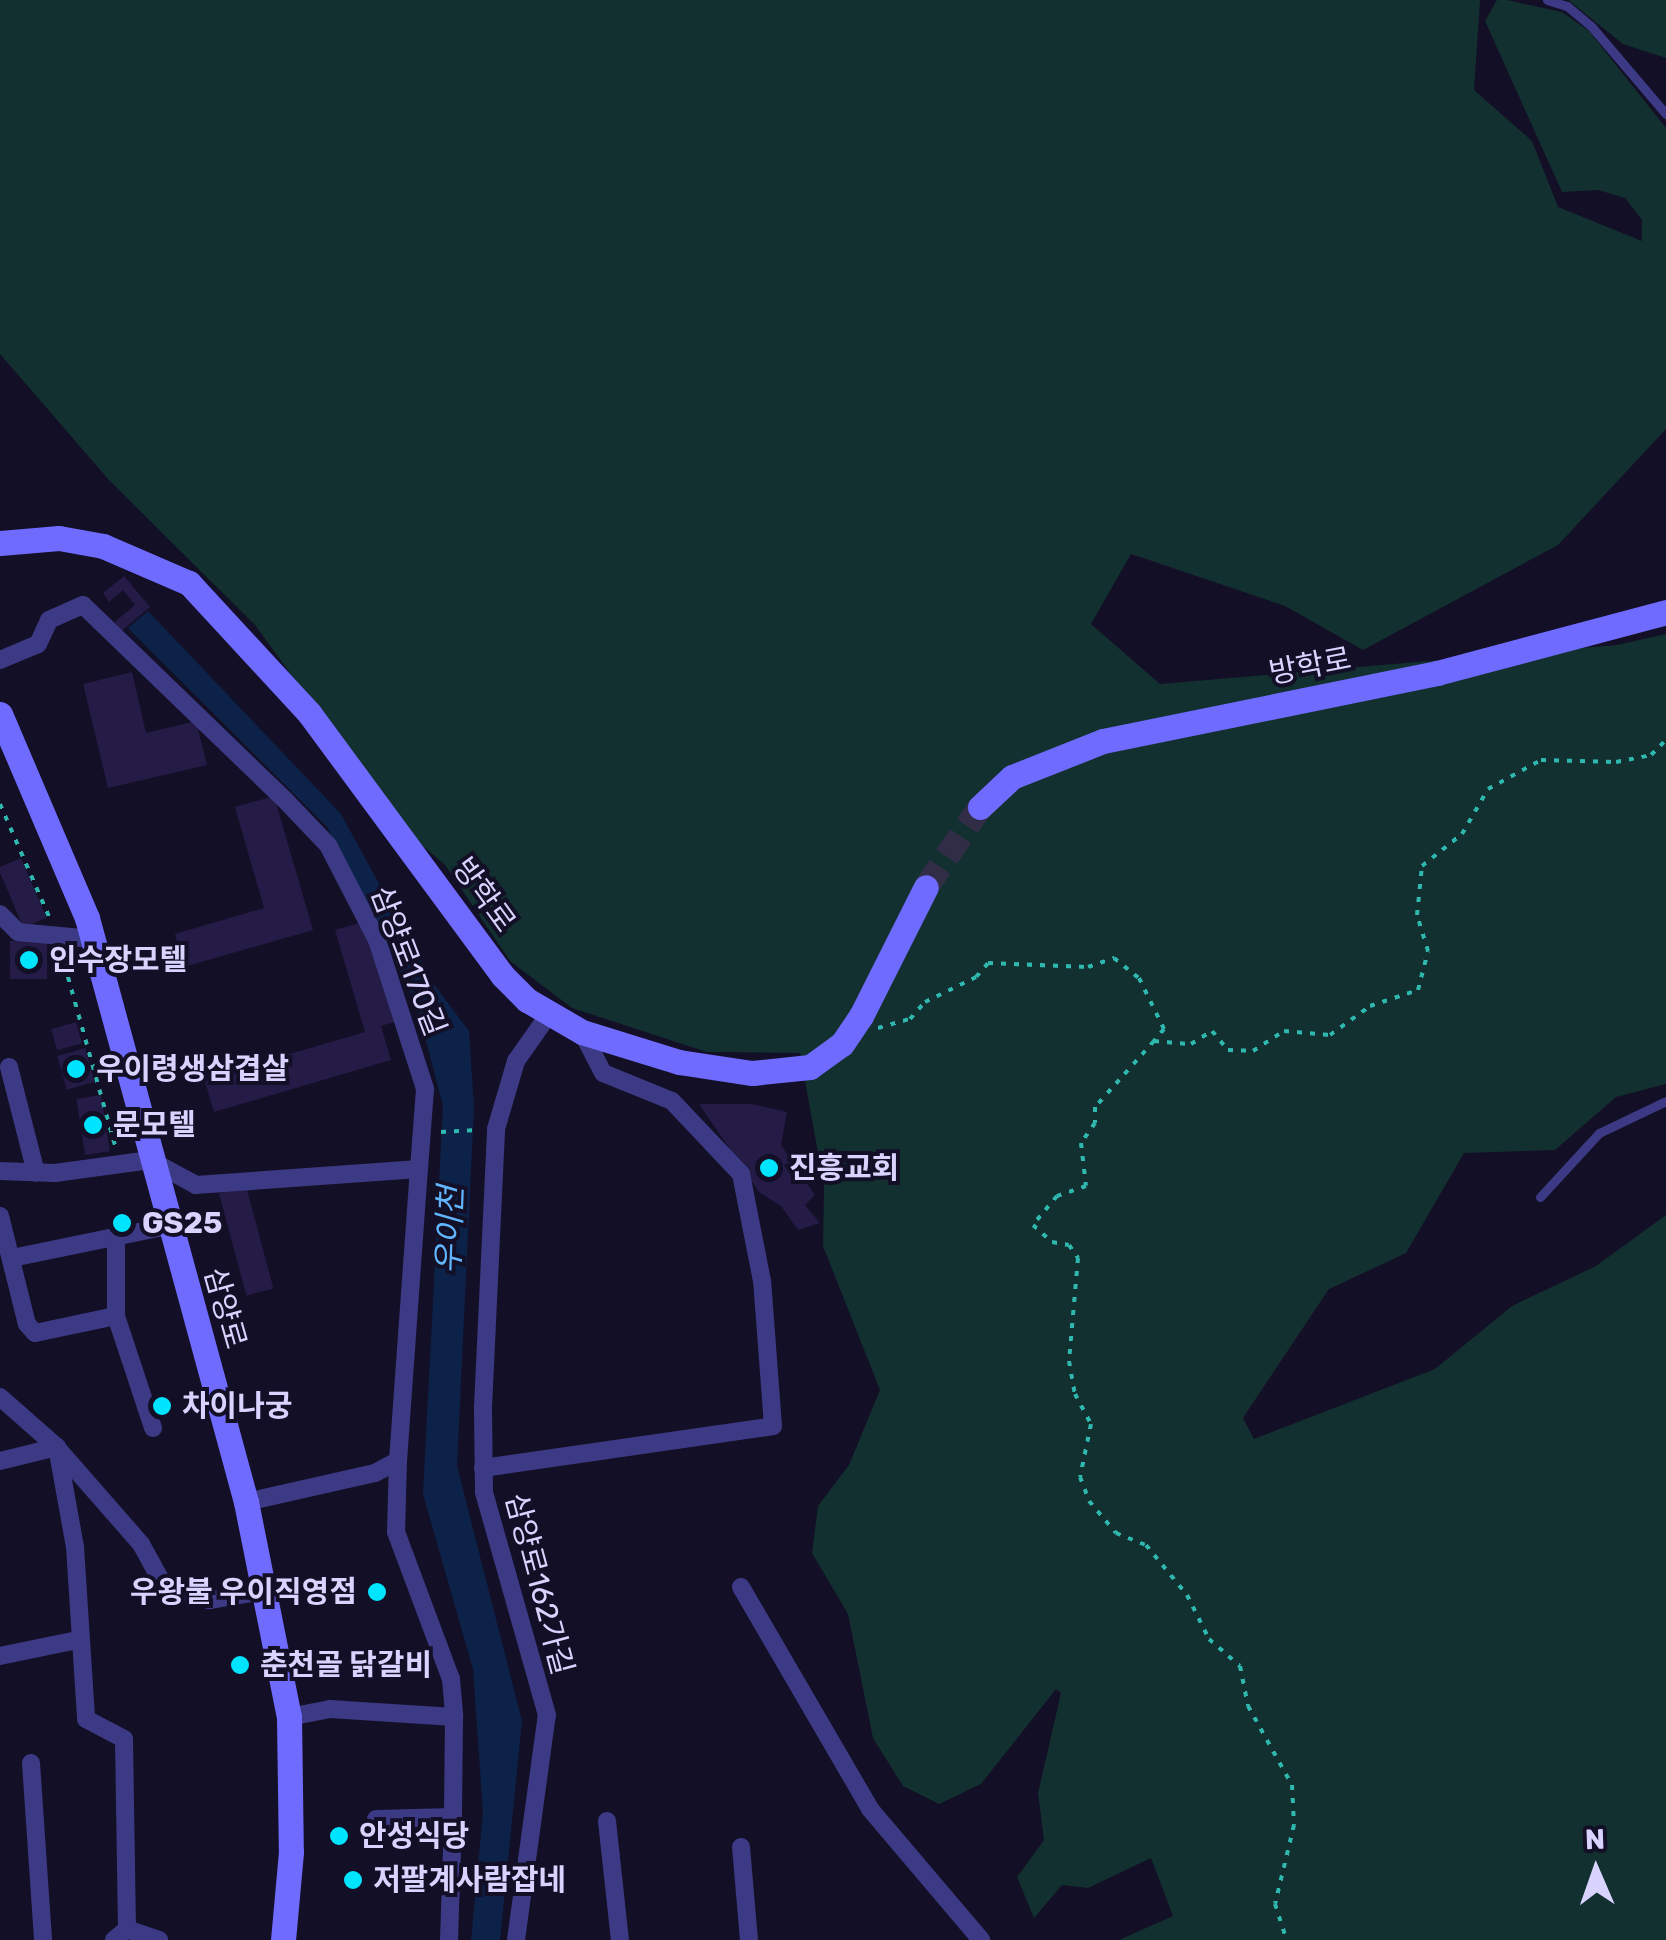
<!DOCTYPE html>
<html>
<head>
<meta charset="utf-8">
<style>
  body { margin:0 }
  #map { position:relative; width:1666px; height:1940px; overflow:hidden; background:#130f26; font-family:Rubik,"Noto Sans KR",sans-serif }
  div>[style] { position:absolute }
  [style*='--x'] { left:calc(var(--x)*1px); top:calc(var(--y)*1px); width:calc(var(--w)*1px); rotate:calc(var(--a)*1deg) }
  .green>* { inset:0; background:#12302f }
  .water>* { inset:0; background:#0c2248 }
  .building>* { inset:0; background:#241b47; transform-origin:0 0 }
  .secondary-tunnel>* { height:25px; margin-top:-12.5px; transform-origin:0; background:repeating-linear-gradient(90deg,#312d47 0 25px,transparent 0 37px) }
  .path>* { height:4px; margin-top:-2px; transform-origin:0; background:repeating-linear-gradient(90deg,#2fb8b0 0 5px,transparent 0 13px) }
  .lane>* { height:9px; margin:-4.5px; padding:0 4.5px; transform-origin:4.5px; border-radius:4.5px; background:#3d3a85 }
  .street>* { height:18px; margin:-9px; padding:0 9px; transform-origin:9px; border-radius:9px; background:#3d3a85 }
  .secondary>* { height:25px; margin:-12.5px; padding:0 12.5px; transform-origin:12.5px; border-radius:12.5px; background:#6f6bff }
  .dots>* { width:28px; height:28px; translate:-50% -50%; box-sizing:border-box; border:5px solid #130f26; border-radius:50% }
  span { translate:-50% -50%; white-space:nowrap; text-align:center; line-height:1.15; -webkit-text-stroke:8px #130f26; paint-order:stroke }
  .street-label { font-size:30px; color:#d9d4ff }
  .poi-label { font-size:30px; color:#d9d4ff; font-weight:700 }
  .left { translate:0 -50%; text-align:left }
  .right { translate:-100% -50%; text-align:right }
  .water-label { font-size:32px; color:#62b6ff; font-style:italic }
  .north { position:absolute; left:1546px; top:1820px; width:100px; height:100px; -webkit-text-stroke:8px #130f26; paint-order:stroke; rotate:358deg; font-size:28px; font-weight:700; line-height:40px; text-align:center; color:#d9d4ff }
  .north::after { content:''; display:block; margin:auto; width:35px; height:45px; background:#d9d4ff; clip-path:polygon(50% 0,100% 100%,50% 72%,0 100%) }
</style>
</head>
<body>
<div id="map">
  <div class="green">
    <div style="clip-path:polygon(0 0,1480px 0,1474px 90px,1532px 141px,1558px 207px,1642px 241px,1642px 220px,1625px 198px,1598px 190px,1562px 192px,1485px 21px,1497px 0,1507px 0,1562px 12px,1589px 31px,1666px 128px,1666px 429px,1558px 545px,1363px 650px,1285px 606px,1131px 554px,1091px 624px,1160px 684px,1617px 645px,1666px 634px,1666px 1084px,1616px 1097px,1555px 1150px,1464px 1153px,1406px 1253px,1329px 1289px,1243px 1418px,1254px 1439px,1435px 1369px,1512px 1306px,1596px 1266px,1666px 1215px,1666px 1940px,1119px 1940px,1173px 1916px,1151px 1858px,1088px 1888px,1062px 1885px,1034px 1918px,1017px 1877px,1044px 1840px,1038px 1793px,1061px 1693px,1056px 1689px,981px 1784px,939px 1804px,903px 1786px,873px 1738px,848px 1614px,812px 1553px,818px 1506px,849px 1465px,880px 1390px,823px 1246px,824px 1186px,800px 1053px,707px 1052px,572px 1008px,510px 961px,445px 865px,403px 829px,255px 625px,109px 480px,0 354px)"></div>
    <div style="clip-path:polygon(1568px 0,1666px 0,1666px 58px,1623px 44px)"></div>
  </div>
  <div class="water">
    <div style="clip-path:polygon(148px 611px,341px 814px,433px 983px,469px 1031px,474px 1107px,457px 1466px,522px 1721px,500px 1940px,471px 1940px,483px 1813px,473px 1669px,423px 1494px,443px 1106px,417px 1006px,327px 827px,128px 628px)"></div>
  </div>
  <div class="building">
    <div style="clip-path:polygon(124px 576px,150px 607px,119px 633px,112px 624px,135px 605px,123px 590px,109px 602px,103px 593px)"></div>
    <div style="clip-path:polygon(132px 672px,146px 733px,196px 721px,207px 765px,108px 788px,83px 684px)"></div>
    <div style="clip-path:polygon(274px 796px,313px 930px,184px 967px,175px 934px,264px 908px,235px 807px)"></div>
    <div style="left:21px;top:858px;width:65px;height:25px;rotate:67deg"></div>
    <div style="clip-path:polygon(366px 921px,395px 1022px,381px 1026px,391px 1060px,214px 1112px,204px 1079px,365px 1032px,335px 930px)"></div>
    <div style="left:10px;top:941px;width:37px;height:38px"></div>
    <div style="left:76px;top:1022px;width:22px;height:26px;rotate:74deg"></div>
    <div style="left:85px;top:1048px;width:35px;height:29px;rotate:74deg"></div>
    <div style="left:101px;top:1095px;width:57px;height:25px;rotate:81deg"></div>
    <div style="clip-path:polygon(699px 1104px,752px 1104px,787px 1112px,781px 1145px,815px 1195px,805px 1205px,820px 1223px,798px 1230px,781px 1206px,759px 1192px)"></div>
    <div style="left:246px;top:1186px;width:106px;height:28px;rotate:75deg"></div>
  </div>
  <div class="secondary-tunnel">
    <div style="--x:926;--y:887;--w:97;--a:-56"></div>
  </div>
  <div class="path">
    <div style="--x:0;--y:804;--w:125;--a:66.5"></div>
    <div style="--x:61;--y:952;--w:205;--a:74.4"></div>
    <div style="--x:878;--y:1028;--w:33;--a:-16"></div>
    <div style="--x:910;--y:1019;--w:23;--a:-49"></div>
    <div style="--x:925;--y:1002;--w:57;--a:-26.1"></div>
    <div style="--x:976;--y:977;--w:18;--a:-49"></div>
    <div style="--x:988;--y:963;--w:100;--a:2.3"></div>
    <div style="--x:1088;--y:967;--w:28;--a:-19"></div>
    <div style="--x:1114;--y:958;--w:32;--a:39"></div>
    <div style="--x:1139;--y:978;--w:57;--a:63.9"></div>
    <div style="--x:1164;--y:1029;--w:16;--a:130"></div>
    <div style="--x:1154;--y:1041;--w:37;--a:5"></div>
    <div style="--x:1191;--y:1044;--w:25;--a:-32"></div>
    <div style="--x:1212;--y:1031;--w:25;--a:50"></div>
    <div style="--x:1228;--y:1050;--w:25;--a:2"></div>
    <div style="--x:1253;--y:1051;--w:37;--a:-33"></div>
    <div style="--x:1284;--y:1031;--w:46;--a:5"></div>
    <div style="--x:1330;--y:1035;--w:49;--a:-35.9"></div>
    <div style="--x:1370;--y:1006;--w:51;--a:-18.4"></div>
    <div style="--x:1418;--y:990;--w:40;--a:-75.6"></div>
    <div style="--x:1428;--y:951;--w:38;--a:-107"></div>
    <div style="--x:1417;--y:915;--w:49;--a:-84.2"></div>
    <div style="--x:1422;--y:866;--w:51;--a:-38.7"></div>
    <div style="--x:1462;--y:834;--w:52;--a:-60"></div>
    <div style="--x:1488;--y:789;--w:60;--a:-28.7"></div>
    <div style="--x:1541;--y:760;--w:75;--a:1.5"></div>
    <div style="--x:1616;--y:762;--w:36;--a:-11"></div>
    <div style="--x:1651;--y:755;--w:21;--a:-45"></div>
    <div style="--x:1154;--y:1041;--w:89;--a:131.8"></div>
    <div style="--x:1095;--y:1107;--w:16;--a:90"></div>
    <div style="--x:1095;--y:1123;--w:24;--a:125"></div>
    <div style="--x:1081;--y:1143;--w:43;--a:83.4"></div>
    <div style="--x:1086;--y:1186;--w:31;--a:161"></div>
    <div style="--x:1057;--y:1196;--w:38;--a:130"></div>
    <div style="--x:1033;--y:1225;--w:25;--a:42"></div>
    <div style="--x:1052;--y:1242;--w:17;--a:10"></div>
    <div style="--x:1069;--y:1245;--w:16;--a:55"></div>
    <div style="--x:1078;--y:1258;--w:103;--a:95"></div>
    <div style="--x:1069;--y:1361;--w:34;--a:80"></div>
    <div style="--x:1075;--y:1394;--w:34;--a:62"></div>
    <div style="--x:1091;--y:1424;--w:54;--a:101.7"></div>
    <div style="--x:1080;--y:1477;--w:26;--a:69"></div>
    <div style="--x:1089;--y:1501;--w:42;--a:49.8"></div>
    <div style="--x:1116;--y:1533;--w:32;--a:22"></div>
    <div style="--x:1146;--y:1545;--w:65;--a:50.6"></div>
    <div style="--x:1187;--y:1595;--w:49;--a:63.4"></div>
    <div style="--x:1209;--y:1639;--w:41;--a:41.1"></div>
    <div style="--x:1240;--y:1666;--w:41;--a:78.7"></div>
    <div style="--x:1248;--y:1706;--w:90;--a:60.9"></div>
    <div style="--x:1292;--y:1785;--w:40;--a:87.1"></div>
    <div style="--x:1294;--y:1825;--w:81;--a:103.5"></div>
    <div style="--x:1275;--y:1904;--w:38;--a:72"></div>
    <div style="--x:441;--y:1132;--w:36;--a:-3"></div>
  </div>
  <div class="lane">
    <div style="--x:1547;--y:0;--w:21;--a:17"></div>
    <div style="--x:1567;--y:6;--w:31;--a:40"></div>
    <div style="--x:1591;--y:26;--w:116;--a:49.6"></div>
    <div style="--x:1540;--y:1197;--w:87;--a:-47.3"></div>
    <div style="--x:1599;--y:1133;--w:74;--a:-25.5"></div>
  </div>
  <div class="street">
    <div style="--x:0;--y:660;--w:41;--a:-22.8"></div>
    <div style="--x:38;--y:644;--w:26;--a:-65"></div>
    <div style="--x:49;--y:620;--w:37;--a:-24"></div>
    <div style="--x:83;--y:605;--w:279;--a:44"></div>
    <div style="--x:284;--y:799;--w:64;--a:46.3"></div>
    <div style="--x:328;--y:845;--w:107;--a:62.7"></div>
    <div style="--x:377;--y:940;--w:157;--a:72.1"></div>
    <div style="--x:425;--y:1089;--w:80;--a:94.3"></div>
    <div style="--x:419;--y:1169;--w:224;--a:175.9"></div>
    <div style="--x:196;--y:1185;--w:52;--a:-151.5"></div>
    <div style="--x:150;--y:1160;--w:96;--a:172.2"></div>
    <div style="--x:55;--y:1173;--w:55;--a:-177.9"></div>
    <div style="--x:0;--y:914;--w:25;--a:45"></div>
    <div style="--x:18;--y:932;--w:75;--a:5.3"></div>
    <div style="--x:9;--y:1067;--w:109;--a:75.7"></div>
    <div style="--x:0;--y:1216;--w:111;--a:76"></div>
    <div style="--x:27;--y:1324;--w:12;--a:48"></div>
    <div style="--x:35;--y:1333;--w:83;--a:-11.9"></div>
    <div style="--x:116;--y:1316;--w:78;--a:-90"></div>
    <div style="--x:12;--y:1258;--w:159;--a:-11.6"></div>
    <div style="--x:116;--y:1316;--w:118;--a:71.7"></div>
    <div style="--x:0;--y:1397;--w:76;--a:41.3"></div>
    <div style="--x:57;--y:1447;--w:59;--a:166.2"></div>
    <div style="--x:57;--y:1447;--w:102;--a:79.8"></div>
    <div style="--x:75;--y:1547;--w:172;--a:86.3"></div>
    <div style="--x:86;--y:1719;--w:43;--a:27.8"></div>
    <div style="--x:124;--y:1739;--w:190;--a:89.1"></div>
    <div style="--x:57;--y:1448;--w:128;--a:48.8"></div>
    <div style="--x:141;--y:1544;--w:46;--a:61.2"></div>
    <div style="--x:163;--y:1584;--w:49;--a:19.2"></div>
    <div style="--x:209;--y:1600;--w:55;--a:-9.5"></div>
    <div style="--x:398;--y:1461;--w:71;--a:91.6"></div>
    <div style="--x:396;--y:1532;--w:157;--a:69.5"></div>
    <div style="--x:451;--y:1679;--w:38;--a:85"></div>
    <div style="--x:483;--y:1468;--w:293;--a:-8.2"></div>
    <div style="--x:773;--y:1426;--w:145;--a:-94.3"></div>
    <div style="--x:762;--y:1281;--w:109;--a:-101.1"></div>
    <div style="--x:741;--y:1174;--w:100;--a:-133.4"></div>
    <div style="--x:672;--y:1101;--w:74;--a:-157.9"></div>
    <div style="--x:603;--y:1073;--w:46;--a:-117.1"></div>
    <div style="--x:246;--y:1502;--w:132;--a:-12.7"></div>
    <div style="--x:375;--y:1473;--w:26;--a:-28"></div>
    <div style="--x:398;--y:1461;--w:293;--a:-85.9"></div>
    <div style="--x:741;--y:1587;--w:257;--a:59.8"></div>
    <div style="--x:870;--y:1809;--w:172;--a:49.7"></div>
    <div style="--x:0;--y:1656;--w:79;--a:-11.7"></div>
    <div style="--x:289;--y:1717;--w:42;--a:-11"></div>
    <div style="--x:330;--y:1709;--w:124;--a:3.7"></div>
    <div style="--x:454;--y:1717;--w:100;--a:90.6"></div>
    <div style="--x:453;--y:1817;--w:77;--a:178.5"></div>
    <div style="--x:31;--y:1763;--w:177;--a:86.1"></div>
    <div style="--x:607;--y:1821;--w:120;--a:83.8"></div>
    <div style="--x:741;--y:1847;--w:93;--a:85.1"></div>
    <div style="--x:114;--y:1940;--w:17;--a:-40"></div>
    <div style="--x:127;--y:1929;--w:34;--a:19"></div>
    <div style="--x:449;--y:1940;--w:123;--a:-88.1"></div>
    <div style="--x:516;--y:1940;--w:227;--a:-82.2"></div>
    <div style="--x:547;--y:1715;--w:232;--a:-105.8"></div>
    <div style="--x:484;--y:1492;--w:85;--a:-90.7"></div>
    <div style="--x:483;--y:1407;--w:278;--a:-87.3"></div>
    <div style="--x:496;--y:1129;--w:71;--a:-73.6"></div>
    <div style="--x:516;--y:1061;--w:57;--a:-54.9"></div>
  </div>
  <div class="secondary">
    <div style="--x:0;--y:543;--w:59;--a:-4.8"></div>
    <div style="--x:59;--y:538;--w:45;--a:10.3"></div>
    <div style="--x:103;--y:546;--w:94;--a:23.3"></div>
    <div style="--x:189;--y:583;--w:177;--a:47.3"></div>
    <div style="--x:309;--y:713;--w:327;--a:53.6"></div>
    <div style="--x:503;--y:976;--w:34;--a:45"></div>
    <div style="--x:527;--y:1000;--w:64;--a:30.2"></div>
    <div style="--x:582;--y:1032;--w:102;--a:17.2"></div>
    <div style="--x:679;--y:1062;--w:74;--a:8.6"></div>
    <div style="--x:752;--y:1073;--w:58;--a:-5.9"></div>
    <div style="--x:810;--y:1067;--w:39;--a:-36"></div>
    <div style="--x:842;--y:1044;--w:34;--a:-56"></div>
    <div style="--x:861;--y:1016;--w:144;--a:-63.3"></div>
    <div style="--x:0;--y:714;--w:222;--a:66.9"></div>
    <div style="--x:87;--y:918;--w:605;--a:74.77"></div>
    <div style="--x:246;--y:1502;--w:219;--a:78.7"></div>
    <div style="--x:289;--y:1717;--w:135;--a:89.2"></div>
    <div style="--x:291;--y:1852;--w:88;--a:95.2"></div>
    <div style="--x:980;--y:807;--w:44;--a:-43.2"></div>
    <div style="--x:1012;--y:777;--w:98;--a:-21.6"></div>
    <div style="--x:1103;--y:741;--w:341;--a:-11.5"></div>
    <div style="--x:1437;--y:673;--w:237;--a:-14.9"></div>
  </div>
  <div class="dots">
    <div style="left:29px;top:960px;background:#00e5ff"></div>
    <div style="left:76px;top:1069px;background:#00e5ff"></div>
    <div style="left:93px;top:1125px;background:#00e5ff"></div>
    <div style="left:769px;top:1168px;background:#00e5ff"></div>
    <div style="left:122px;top:1223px;background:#00e5ff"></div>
    <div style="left:162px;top:1406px;background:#00e5ff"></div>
    <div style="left:377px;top:1592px;background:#00e5ff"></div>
    <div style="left:240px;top:1665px;background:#00e5ff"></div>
    <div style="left:339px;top:1836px;background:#00e5ff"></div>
    <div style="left:353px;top:1880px;background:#00e5ff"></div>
  </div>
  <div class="street-label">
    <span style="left:1310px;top:666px;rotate:-11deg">방학로</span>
    <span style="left:484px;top:895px;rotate:54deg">방학로</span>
    <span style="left:408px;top:961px;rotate:69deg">삼양로170길</span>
    <span style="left:225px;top:1308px;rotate:74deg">삼양로</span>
    <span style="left:539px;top:1584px;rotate:75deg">삼양로162가길</span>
  </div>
  <div class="poi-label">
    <span class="left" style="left:49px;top:960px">인수장모텔</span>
    <span class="left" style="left:96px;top:1069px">우이령생삼겹살</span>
    <span class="left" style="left:113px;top:1125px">문모텔</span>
    <span class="left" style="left:789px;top:1168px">진흥교회</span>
    <span class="left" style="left:142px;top:1223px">GS25</span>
    <span class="left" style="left:182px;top:1406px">차이나궁</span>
    <span class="right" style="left:357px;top:1592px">우왕불 우이직영점</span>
    <span class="left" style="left:260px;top:1665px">춘천골 닭갈비</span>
    <span class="left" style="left:359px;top:1836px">안성식당</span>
    <span class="left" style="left:373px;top:1880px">저팔계사람잡네</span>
  </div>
  <div class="water-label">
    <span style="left:450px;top:1230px;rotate:-88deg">우이천</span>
  </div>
  <div class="north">N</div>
</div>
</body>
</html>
